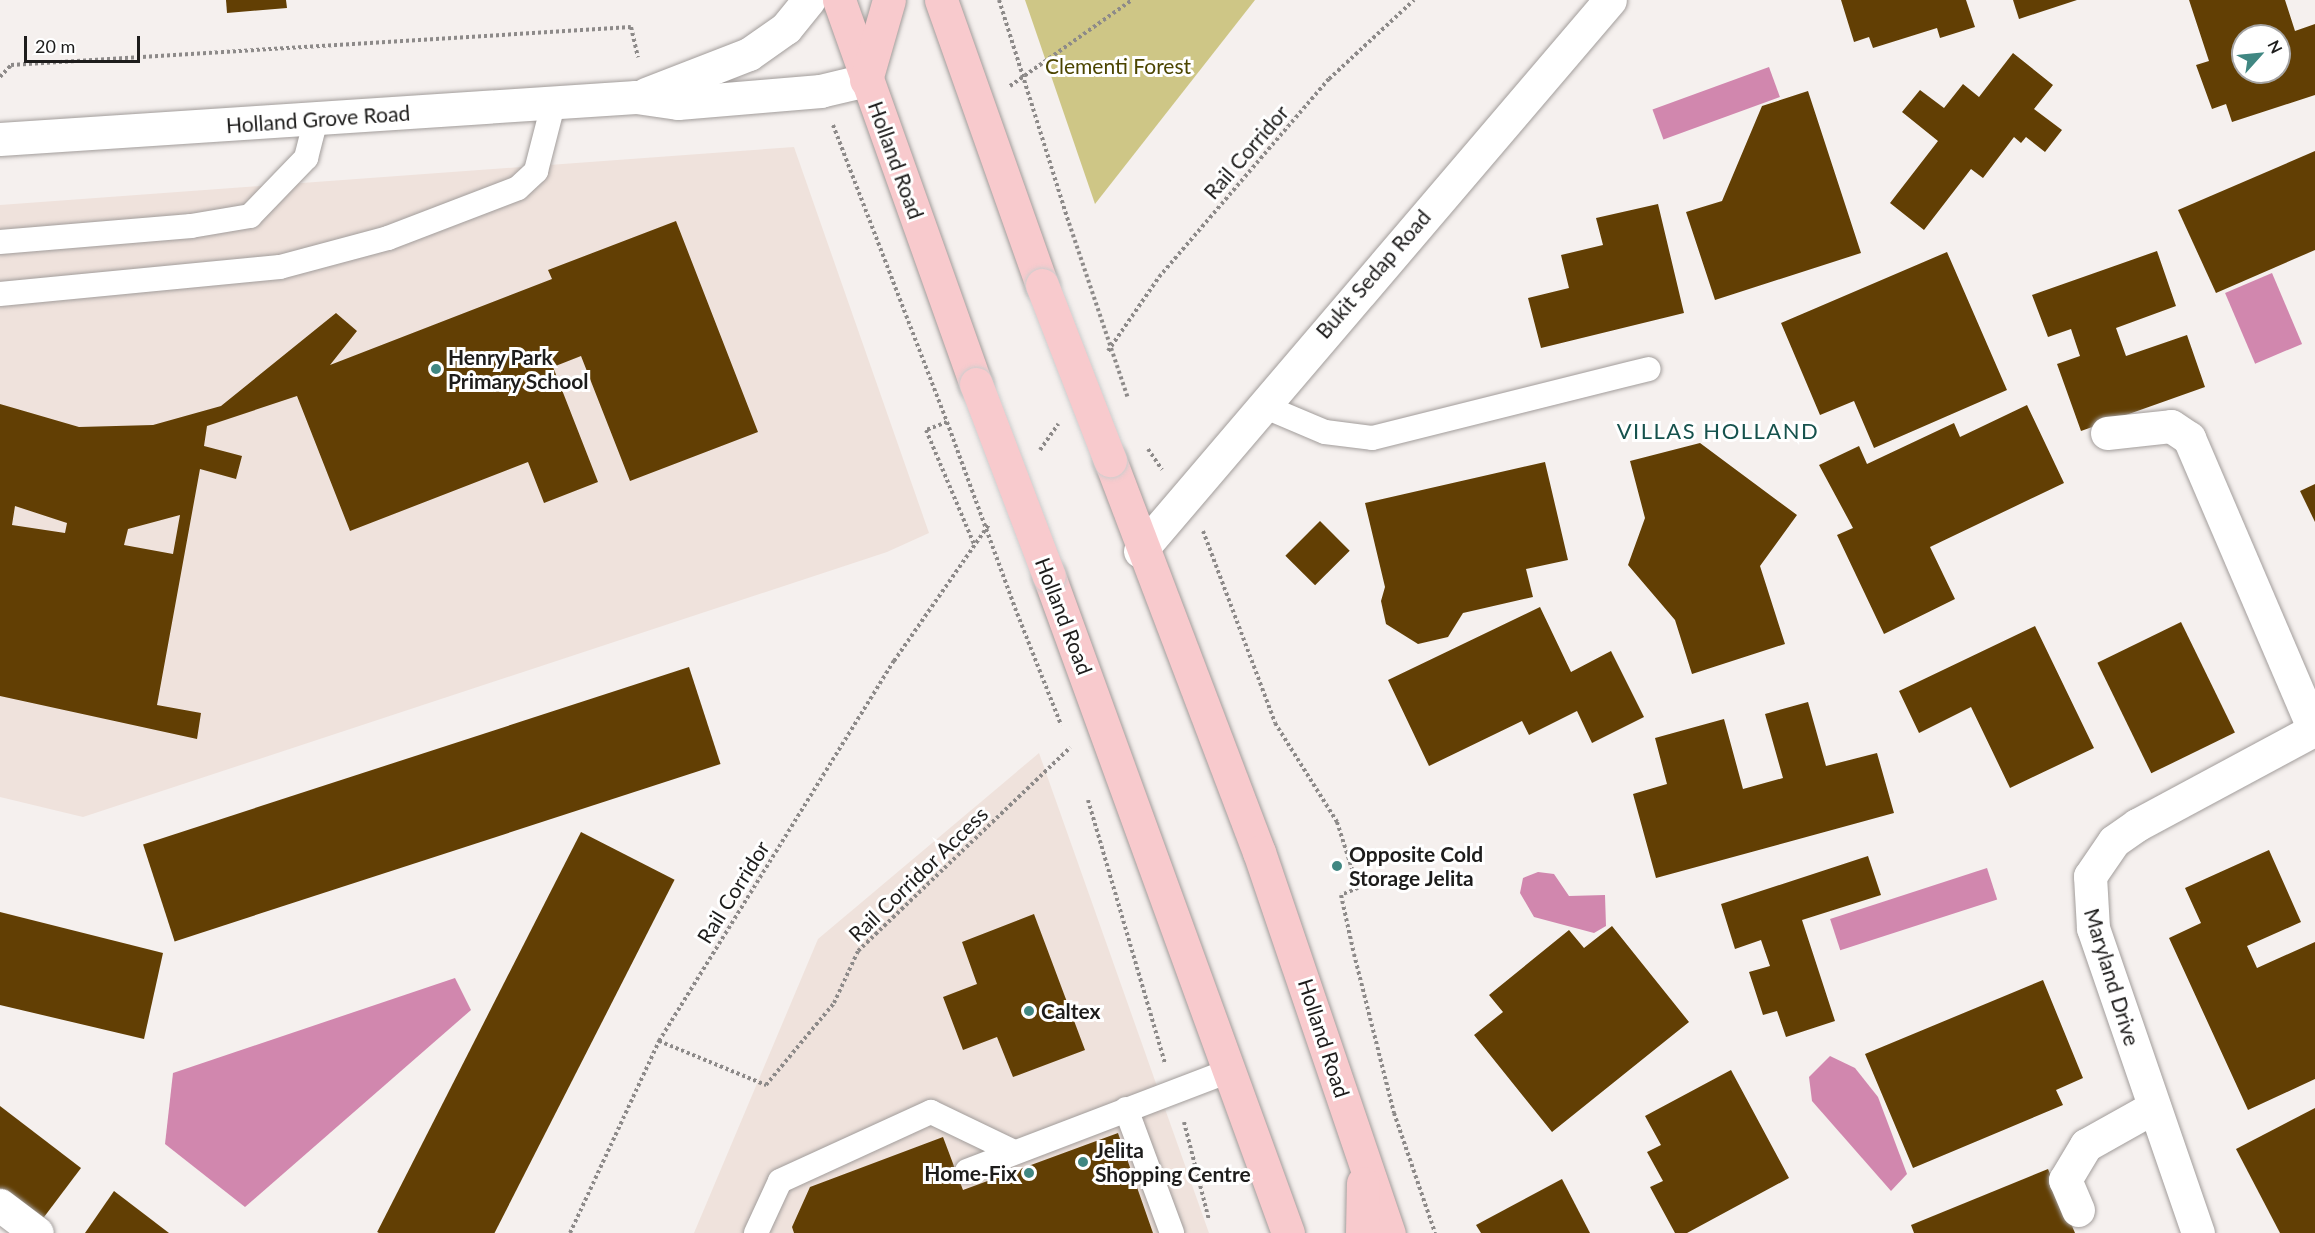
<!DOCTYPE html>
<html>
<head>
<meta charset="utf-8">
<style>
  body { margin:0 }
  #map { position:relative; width:2315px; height:1233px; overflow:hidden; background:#f5f0ee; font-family:Lato,sans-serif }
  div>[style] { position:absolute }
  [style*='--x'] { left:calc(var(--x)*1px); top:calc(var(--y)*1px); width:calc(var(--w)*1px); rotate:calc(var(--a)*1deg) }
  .built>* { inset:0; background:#efe2dc }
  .green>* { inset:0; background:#cec686 }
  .water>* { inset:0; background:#d187ae; transform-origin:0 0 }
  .building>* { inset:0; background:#623f04; transform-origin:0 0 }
  .path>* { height:4px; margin-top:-2px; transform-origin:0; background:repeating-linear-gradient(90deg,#8d8a89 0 3px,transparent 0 6px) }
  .roads { filter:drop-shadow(0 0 2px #a29d9b) drop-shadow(0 0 2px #a29d9b) }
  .service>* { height:24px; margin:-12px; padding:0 12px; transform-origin:12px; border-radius:12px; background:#fff }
  .minor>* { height:33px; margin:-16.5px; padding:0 16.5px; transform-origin:16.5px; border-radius:16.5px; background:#fff }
  .primary>* { height:33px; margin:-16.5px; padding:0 16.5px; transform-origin:16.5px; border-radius:16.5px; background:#f8cacd }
  .path-bridge>* { height:4px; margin-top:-2px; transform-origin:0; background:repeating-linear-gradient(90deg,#8d8a89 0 3px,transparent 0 6px) }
  .bridges { filter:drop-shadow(0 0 2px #cdcdcd) drop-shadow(0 0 2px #cdcdcd) }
  .primary-bridge>* { height:33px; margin:-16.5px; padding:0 16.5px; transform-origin:16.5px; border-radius:16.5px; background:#f8cacd }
  .dots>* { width:16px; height:16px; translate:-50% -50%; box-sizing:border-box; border:3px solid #fff; border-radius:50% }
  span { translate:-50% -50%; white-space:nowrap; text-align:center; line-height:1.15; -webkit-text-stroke:6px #fff; paint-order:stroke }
  .park-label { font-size:21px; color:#4c4501 }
  .street-label { font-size:21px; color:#1d1c1b }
  .poi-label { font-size:21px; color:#1d1c1b; font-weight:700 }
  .left { translate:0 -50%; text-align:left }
  .right { translate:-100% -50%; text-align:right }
  .neighbourhood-label { font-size:22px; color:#16524d; letter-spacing:1.5px }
  .north { position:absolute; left:2231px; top:24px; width:60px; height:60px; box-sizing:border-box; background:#fff; border:2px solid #a5a4a4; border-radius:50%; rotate:63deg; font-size:16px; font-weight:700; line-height:24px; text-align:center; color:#1d1c1b }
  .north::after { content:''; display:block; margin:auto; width:21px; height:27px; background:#408782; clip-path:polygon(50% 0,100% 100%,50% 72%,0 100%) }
  .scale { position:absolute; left:24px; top:36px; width:116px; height:27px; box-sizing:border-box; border:3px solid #1d1c1b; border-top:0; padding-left:8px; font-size:18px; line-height:21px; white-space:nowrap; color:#1d1c1b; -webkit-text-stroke:4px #fff; paint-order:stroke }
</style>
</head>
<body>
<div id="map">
  <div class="built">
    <div style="clip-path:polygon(794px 147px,929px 533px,887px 552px,83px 817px,0 797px,0 205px)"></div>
    <div style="clip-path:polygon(1039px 753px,1209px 1233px,694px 1233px,818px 939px)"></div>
  </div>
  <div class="green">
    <div style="clip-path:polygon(1025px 0,1255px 0,1095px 204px)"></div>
  </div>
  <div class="water">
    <div style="left:1769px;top:67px;width:32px;height:124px;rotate:70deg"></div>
    <div style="left:2272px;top:273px;width:77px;height:51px;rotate:67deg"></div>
    <div style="left:1987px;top:868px;width:33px;height:165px;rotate:72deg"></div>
    <div style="clip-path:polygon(1538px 872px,1554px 874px,1569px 896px,1605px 895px,1606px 926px,1594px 933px,1534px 917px,1520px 893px,1523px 878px)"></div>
    <div style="clip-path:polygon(455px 978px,471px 1010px,245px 1207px,165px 1144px,173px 1073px)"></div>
    <div style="clip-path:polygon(1830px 1056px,1855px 1068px,1878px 1097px,1907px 1174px,1891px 1191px,1812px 1101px,1809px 1077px)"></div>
  </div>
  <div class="building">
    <div style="clip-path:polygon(226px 0,286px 0,287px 8px,227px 13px)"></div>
    <div style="clip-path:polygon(1841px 0,1966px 0,1975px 27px,1940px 38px,1937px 28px,1873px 48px,1869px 37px,1854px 42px)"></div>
    <div style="clip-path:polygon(2013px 0,2077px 0,2019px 19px)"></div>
    <div style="clip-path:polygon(evenodd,2189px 0,2285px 0,2295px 31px,2315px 24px,2315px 95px,2232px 122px,2226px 104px,2212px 109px,2196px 65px,2209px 61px,2189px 0,2243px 36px,2279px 36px,2279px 72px,2243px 72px,2243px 36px)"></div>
    <div style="clip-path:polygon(2013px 53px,2053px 85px,2034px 109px,2062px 130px,2045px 152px,2026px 137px,2021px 143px,2014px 137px,1983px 178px,1971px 169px,1924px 230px,1890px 203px,1938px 141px,1902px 112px,1920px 90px,1944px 108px,1963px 84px,1979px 97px)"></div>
    <div style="clip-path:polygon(1808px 91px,1861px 253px,1715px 300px,1686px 212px,1722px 201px,1762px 106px)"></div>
    <div style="clip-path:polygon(2315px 151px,2315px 250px,2216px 293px,2178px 210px)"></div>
    <div style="clip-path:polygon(1658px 204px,1684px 313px,1541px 348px,1528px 298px,1569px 288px,1561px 255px,1603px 245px,1596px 218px)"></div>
    <div style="clip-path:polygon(evenodd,676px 221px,758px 432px,630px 481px,581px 356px,553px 367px,598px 482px,544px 503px,528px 462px,350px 531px,297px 396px,207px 426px,204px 446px,242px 456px,236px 479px,200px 469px,157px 705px,201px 713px,197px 739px,0 696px,0 404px,79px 427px,153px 425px,221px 406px,336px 313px,357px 331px,330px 365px,552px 279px,548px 270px,676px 221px,15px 506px,67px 523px,65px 533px,12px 525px,15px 506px,676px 221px,180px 515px,173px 554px,124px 545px,128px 529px,180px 515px)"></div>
    <div style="clip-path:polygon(2157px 251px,2176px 306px,2116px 328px,2126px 356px,2187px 335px,2205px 387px,2081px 431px,2057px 364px,2080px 356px,2071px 329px,2048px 337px,2032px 295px)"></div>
    <div style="clip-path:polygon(1947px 252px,2007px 390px,1874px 448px,1854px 401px,1820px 415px,1781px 323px)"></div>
    <div style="clip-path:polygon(2027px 405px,2064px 483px,1930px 547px,1955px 599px,1884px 634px,1837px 535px,1853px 528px,1819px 465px,1859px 446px,1867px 464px,1954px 423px,1960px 437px)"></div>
    <div style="clip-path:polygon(1700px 443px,1797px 515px,1760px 566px,1785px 644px,1692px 674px,1675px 620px,1628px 565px,1645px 518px,1630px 461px)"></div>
    <div style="clip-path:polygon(1545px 462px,1568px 560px,1526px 569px,1533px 597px,1463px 613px,1448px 637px,1418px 644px,1386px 624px,1381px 601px,1385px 587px,1365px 503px)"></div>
    <div style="clip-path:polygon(2315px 484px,2315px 522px,2300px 491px)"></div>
    <div style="left:1320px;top:521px;width:42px;height:49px;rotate:45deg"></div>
    <div style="clip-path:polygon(1540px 607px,1571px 672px,1611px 651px,1644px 717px,1592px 743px,1577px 711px,1529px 735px,1522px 721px,1429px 766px,1388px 680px)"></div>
    <div style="left:2181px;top:622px;width:123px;height:93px;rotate:64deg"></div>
    <div style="clip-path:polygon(2035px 626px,2094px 748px,2010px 788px,1971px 707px,1919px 733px,1899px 691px)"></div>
    <div style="left:689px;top:667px;width:102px;height:574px;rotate:72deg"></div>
    <div style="clip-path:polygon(1808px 702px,1826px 766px,1877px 753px,1894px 813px,1656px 878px,1633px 794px,1667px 784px,1655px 738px,1724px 719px,1743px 789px,1783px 778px,1765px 714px)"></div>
    <div style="left:581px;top:832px;width:105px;height:449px;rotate:27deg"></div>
    <div style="clip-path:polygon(2269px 850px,2301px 922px,2247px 946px,2257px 968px,2315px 942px,2315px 1079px,2248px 1110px,2169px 938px,2201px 923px,2185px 888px)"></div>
    <div style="clip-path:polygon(1868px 856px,1881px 895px,1802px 920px,1835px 1021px,1786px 1037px,1777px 1011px,1763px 1015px,1749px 972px,1770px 966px,1761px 940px,1735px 949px,1721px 904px)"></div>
    <div style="clip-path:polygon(0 912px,163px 953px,144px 1039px,0 1005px)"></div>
    <div style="clip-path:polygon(1034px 914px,1085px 1050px,1013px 1077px,997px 1037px,963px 1050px,943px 997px,977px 984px,962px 942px)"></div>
    <div style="clip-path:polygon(1612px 926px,1689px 1022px,1552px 1132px,1474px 1035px,1503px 1012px,1489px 995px,1569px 930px,1584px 948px)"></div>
    <div style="clip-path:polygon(2043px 980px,2083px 1078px,2056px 1090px,2063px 1105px,1913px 1168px,1865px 1054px)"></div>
    <div style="clip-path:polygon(1731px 1070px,1789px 1178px,1687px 1233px,1675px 1233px,1650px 1187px,1663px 1181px,1647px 1152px,1661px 1145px,1645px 1116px)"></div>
    <div style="clip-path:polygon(0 1106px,81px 1168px,35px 1229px,0 1203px)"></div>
    <div style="clip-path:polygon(2315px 1108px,2315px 1233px,2280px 1233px,2236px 1149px)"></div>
    <div style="clip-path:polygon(1118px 1133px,1153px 1233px,794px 1233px,792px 1227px,810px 1187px,943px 1137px,963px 1190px)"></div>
    <div style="clip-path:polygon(2048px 1169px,2075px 1233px,1914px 1233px,1911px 1225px)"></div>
    <div style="clip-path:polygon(1562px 1179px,1590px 1233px,1481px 1233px,1476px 1225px)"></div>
    <div style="clip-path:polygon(114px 1191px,169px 1233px,85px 1233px)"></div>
  </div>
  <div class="path">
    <div style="--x:999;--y:0;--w:234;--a:72.6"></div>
    <div style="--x:0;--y:77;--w:16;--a:-47"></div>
    <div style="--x:11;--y:65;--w:621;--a:-3.51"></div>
    <div style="--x:631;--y:27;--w:31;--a:77"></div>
    <div style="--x:1010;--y:86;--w:149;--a:-35.2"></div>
    <div style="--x:833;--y:125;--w:318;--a:69"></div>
    <div style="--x:947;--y:422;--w:22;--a:159"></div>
    <div style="--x:926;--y:430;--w:124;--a:67.2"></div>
    <div style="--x:1108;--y:351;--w:90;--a:-55.4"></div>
    <div style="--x:1159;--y:277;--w:261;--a:-49.4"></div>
    <div style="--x:1329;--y:79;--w:116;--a:-42.9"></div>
    <div style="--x:1148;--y:449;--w:25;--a:56"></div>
    <div style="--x:1040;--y:450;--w:32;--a:-55"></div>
    <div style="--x:1203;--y:531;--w:205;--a:69.4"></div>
    <div style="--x:1275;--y:723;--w:117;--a:57.9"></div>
    <div style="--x:1337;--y:822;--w:69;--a:72.3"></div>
    <div style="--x:1358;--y:888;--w:18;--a:158"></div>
    <div style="--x:1341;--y:895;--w:60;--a:77.6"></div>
    <div style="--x:1354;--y:954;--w:164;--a:75.9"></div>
    <div style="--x:1394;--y:1113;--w:127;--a:71.1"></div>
    <div style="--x:1015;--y:608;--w:126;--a:68.5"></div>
    <div style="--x:1088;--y:800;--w:274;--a:73.7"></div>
    <div style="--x:659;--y:1041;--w:116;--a:22.4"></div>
    <div style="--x:766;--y:1085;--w:107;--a:-50.3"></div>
    <div style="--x:834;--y:1003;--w:57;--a:-65.2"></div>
    <div style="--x:858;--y:951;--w:294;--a:-43.8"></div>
    <div style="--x:1184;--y:1122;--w:101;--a:75.7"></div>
    <div style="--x:570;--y:1233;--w:212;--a:-65.1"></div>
    <div style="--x:659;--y:1041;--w:447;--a:-58.3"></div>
    <div style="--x:894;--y:661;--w:168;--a:-55.2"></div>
  </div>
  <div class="roads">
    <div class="service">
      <div style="--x:0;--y:242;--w:192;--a:-4.8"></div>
      <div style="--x:191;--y:226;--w:60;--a:-9.6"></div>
      <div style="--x:250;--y:216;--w:81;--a:-46"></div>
      <div style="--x:306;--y:158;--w:40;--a:-75.6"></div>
      <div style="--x:0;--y:294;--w:281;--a:-5.5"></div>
      <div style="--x:280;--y:267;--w:112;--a:-15"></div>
      <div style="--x:388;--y:238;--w:139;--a:-21"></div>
      <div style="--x:518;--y:188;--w:25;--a:-43"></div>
      <div style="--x:536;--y:171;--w:68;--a:-75.6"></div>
      <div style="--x:1261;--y:405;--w:69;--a:22.9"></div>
      <div style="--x:1325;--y:432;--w:47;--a:7.3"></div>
      <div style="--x:1372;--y:438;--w:285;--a:-14"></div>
      <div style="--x:1126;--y:1109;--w:132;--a:69.6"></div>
      <div style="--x:967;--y:1171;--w:283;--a:-20.9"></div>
      <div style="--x:756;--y:1233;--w:57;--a:-65.2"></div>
      <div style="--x:780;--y:1181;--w:166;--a:-24.6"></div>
      <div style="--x:931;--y:1112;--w:90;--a:25.7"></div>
    </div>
    <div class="minor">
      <div style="--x:646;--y:94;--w:110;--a:-21.2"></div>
      <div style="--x:749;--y:54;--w:45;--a:-35.1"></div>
      <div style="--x:786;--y:28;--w:36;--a:-51"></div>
      <div style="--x:0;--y:139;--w:637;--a:-3.78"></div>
      <div style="--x:636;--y:97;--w:42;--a:8.1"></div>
      <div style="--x:678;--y:103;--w:143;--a:-4.8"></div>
      <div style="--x:820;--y:91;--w:47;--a:-13.4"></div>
      <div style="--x:2107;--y:433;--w:64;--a:-6.2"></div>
      <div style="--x:2171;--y:426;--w:22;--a:34"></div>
      <div style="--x:2189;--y:438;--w:318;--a:66.8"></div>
      <div style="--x:1140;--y:551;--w:724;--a:-49.54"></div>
      <div style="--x:0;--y:1205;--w:46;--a:37.1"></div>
      <div style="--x:2078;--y:1210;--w:33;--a:-113"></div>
      <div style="--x:2065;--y:1180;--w:41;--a:-59"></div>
      <div style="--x:2086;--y:1145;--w:78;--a:-29.2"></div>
      <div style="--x:2198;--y:1233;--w:323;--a:-109"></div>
      <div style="--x:2093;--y:928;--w:52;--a:-93.3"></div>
      <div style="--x:2090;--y:876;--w:42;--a:-55.6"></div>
      <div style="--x:2114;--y:841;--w:28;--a:-35"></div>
      <div style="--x:2137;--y:825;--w:202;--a:-28.3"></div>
    </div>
    <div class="primary">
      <div style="--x:839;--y:0;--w:408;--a:70.4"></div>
      <div style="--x:941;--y:0;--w:302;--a:70.5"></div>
      <div style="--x:866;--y:80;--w:83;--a:-74"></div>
      <div style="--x:1110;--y:460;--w:419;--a:69.2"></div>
      <div style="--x:1259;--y:852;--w:403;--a:71.2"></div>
      <div style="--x:1049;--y:576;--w:699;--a:70.01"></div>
      <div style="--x:1362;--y:1233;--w:50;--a:-88.9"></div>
    </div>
  </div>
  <div class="path-bridge">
    <div style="--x:1069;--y:223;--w:185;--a:71.4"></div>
    <div style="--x:947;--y:422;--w:198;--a:69.9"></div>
  </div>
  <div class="bridges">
    <div class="primary-bridge">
      <div style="--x:1042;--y:285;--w:188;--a:68.8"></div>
      <div style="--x:976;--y:384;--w:205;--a:69.2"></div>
    </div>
  </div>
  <div class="dots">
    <div style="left:436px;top:369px;background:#408782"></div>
    <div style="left:1337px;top:866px;background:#408782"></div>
    <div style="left:1029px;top:1011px;background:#408782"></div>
    <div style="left:1083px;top:1162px;background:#408782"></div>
    <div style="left:1029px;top:1173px;background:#408782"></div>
  </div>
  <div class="park-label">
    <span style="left:1118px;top:66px">Clementi Forest</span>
  </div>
  <div class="street-label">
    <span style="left:318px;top:119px;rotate:-4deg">Holland Grove Road</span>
    <span style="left:1246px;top:152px;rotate:-49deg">Rail Corridor</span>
    <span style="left:896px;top:160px;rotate:70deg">Holland Road</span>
    <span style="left:1373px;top:274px;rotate:-49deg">Bukit Sedap Road</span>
    <span style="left:1064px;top:616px;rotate:69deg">Holland Road</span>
    <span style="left:918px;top:874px;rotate:-44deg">Rail Corridor Access</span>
    <span style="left:733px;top:892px;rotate:-58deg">Rail Corridor</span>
    <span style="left:2112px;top:977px;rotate:73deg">Maryland Drive</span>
    <span style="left:1324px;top:1038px;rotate:72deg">Holland Road</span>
  </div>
  <div class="poi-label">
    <span class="left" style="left:448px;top:369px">Henry Park<br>Primary School</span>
    <span class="left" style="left:1349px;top:866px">Opposite Cold<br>Storage Jelita</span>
    <span class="left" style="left:1041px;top:1011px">Caltex</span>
    <span class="left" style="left:1095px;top:1162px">Jelita<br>Shopping Centre</span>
    <span class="right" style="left:1017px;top:1173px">Home-Fix</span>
  </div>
  <div class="neighbourhood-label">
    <span style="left:1718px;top:431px">VILLAS HOLLAND</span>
  </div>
  <div class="north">N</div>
  <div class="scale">20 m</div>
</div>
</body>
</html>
